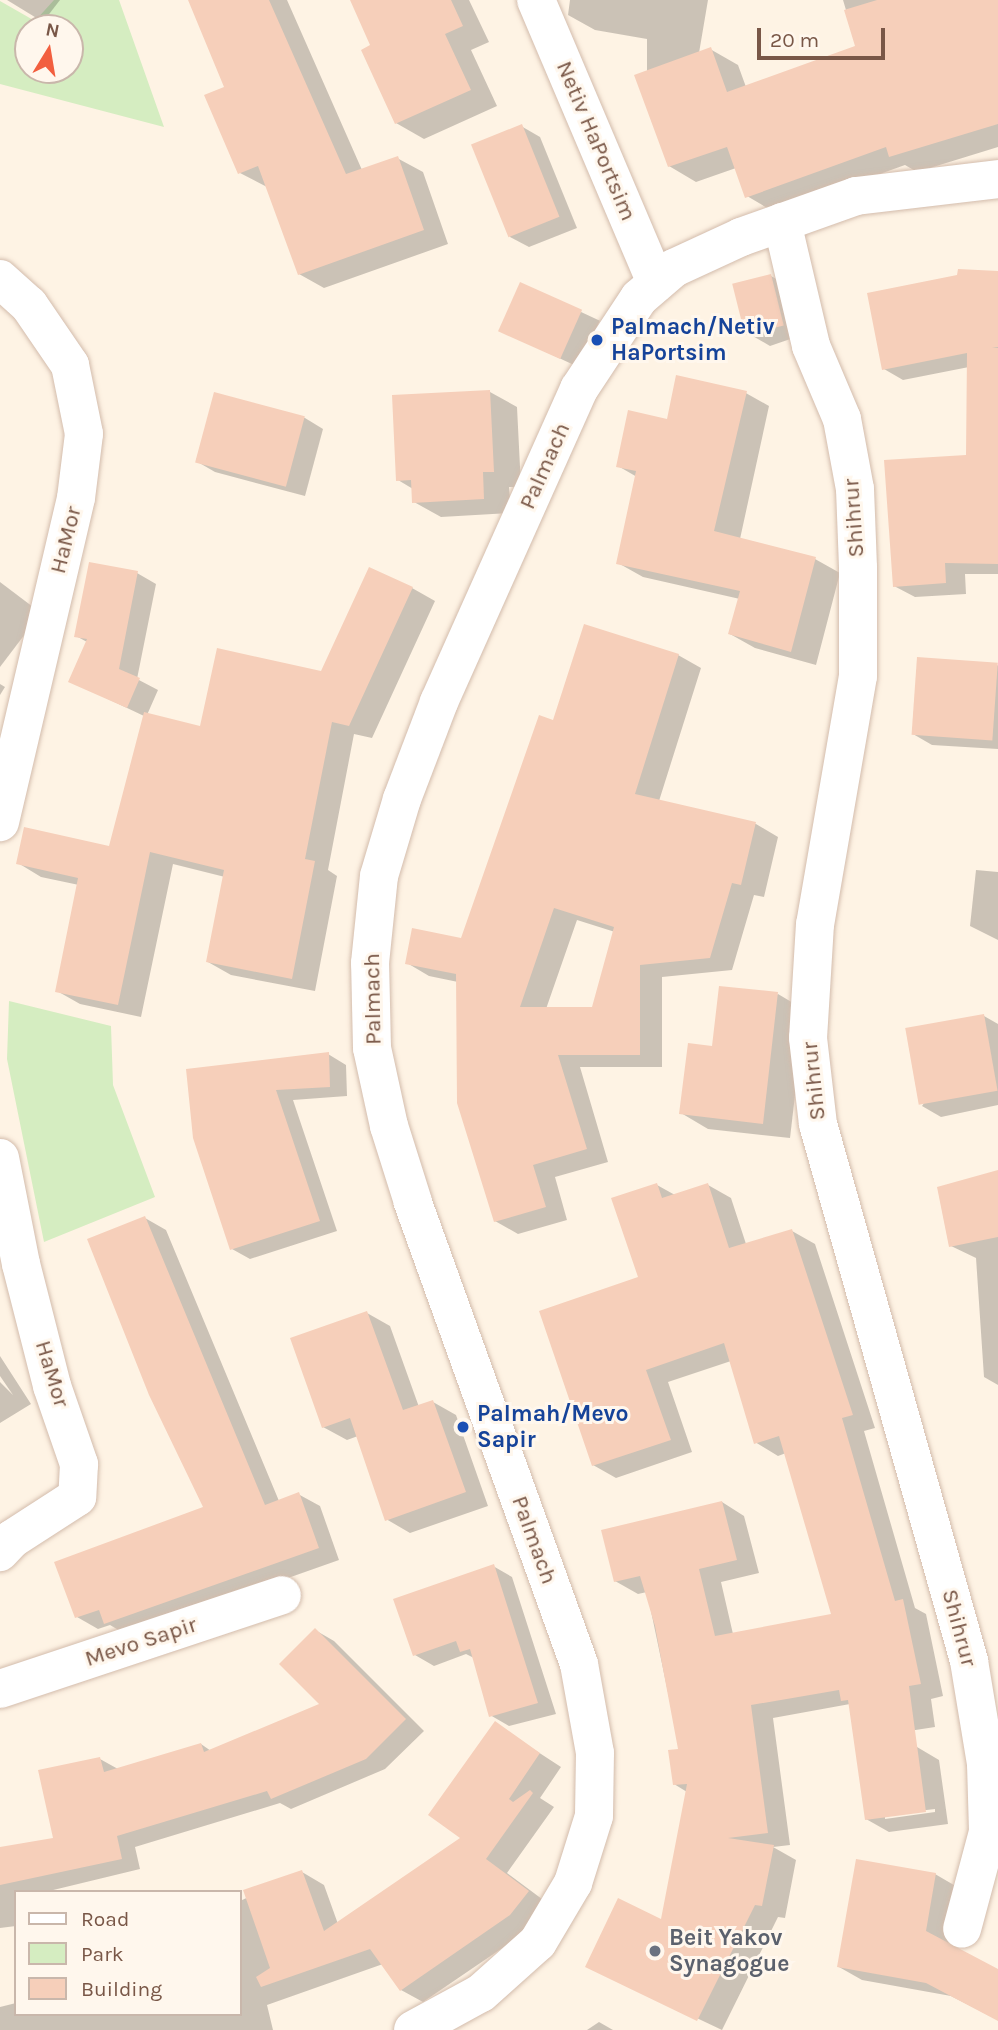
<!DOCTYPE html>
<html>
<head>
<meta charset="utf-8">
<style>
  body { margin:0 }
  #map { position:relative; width:998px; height:2030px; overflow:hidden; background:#fef3e4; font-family:Karla,sans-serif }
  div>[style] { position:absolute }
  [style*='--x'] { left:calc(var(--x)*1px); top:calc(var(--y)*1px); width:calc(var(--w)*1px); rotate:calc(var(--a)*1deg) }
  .green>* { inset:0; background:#d5edc1 }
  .shadow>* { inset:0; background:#0003; transform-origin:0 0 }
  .building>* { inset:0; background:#f6cfba; transform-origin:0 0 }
  .roads { filter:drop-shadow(0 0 2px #d3bcac) drop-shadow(0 0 2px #d3bcac) }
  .minor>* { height:38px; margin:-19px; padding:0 19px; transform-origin:19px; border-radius:19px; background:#fff }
  .tertiary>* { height:38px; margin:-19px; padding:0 19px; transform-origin:19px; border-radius:19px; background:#fff }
  .dots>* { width:19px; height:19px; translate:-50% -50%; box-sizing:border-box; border:4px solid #fff7ed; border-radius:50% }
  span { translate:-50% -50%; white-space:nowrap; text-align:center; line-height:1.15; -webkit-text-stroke:6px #fff7ed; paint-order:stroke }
  .street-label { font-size:23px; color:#795747 }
  .transit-label { font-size:23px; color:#164399; font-weight:700 }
  .left { translate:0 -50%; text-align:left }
  .worship-label { font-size:23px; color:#5b616d; font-weight:700 }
  .legend { position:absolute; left:14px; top:1890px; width:228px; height:126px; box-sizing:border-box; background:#fff7ed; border:2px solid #c9b7ab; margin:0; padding:9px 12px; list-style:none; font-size:21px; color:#795747 }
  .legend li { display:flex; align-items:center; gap:14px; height:35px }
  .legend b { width:35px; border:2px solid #c9b7ab }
  .north { position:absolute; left:14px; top:14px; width:70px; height:70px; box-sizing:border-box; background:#fff7ed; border:2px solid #c9b7ab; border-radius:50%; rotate:11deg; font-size:19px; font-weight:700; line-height:28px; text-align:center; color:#795747 }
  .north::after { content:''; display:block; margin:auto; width:24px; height:32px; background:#f25f3f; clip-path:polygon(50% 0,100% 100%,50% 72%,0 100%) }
  .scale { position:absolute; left:757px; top:28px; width:128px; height:32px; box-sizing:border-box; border:4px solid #795747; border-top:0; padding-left:9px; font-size:21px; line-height:24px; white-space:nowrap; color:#795747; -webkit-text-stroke:5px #fff7ed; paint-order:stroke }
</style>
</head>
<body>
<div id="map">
  <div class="green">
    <div style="clip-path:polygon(evenodd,54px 0,119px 0,164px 127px,0 84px,0 1px,35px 21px,54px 0,28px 28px,70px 28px,70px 70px,28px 70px,28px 28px)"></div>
    <div style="clip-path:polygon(9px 1001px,111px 1026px,113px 1085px,155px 1197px,44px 1242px,7px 1059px)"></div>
  </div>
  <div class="shadow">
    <div style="clip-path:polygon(7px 0,60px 0,43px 22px)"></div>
    <div style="clip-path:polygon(190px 0,287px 0,362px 170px,397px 158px,423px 172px,448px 244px,324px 288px,299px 274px,267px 187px,240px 173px,226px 87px)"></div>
    <div style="clip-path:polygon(352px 0,469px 0,489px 42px,471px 50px,497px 106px,424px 139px,396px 123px,373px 46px)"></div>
    <div style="clip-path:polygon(570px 0,708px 0,699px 53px,710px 49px,738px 65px,746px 87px,857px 47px,843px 0,998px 0,998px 147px,917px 172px,905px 165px,774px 212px,747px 196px,736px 168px,696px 182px,669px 166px,647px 72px,647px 39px,595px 30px,568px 15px)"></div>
    <div style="clip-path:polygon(521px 126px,540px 137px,577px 228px,529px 247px,510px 237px)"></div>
    <div style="clip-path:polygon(998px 273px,998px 574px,965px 574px,966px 594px,915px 597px,894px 586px,968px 457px,969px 367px,903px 380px,884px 369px)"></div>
    <div style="clip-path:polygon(771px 276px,789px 286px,802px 335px,770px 346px,751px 335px)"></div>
    <div style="left:521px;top:284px;width:87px;height:51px;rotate:25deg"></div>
    <div style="clip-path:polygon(490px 392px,517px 407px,521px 487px,509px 487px,511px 513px,441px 517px,414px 502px,413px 489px,398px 480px)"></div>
    <div style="clip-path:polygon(744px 392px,769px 406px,740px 539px,815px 559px,840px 573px,816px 665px,755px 648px,730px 634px,740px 599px,643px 577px,618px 563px,637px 477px,618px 466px,669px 421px)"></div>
    <div style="clip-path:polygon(215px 394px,305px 418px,323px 429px,305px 496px,215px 472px,196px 461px)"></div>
    <div style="clip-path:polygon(137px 573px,156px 584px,137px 679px,158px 690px,147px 715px,201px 728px,322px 673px,412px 588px,435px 601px,372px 738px,354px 734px,328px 870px,337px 876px,315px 991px,231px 975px,208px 962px,225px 877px,173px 864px,141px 1017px,80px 1004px,57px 991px,79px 885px,41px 877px,18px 863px,111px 848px,144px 716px,70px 681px,87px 642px,76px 636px)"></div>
    <div style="clip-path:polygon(0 582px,41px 613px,0 667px)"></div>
    <div style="clip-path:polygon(evenodd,678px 655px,701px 668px,659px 801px,756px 824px,778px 837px,764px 897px,754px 895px,732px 970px,662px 977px,662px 1067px,580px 1067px,608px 1162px,555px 1177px,567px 1220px,518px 1234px,495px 1221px,458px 982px,429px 976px,407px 963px,462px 940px,555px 722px,678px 655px,577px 920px,615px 932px,593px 1008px,546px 1009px,577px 920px)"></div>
    <div style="clip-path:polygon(998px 665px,998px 749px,932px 745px,913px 734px)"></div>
    <div style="clip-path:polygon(0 684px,5px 687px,0 695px)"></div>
    <div style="clip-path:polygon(976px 870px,998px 872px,998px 940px,970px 926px)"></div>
    <div style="clip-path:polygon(778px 994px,805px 1010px,790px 1138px,708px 1129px,681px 1113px,714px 1048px)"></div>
    <div style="clip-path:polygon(984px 1016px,998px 1024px,998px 1105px,941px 1117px,922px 1106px)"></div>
    <div style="clip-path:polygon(328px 1054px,346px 1065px,347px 1096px,293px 1100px,337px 1231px,250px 1259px,232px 1249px,195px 1137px)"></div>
    <div style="clip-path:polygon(998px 1171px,998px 1385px,984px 1377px,976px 1258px,951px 1246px)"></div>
    <div style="clip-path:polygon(evenodd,657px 1185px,675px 1195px,708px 1185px,731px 1198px,746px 1244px,792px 1231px,815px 1244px,875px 1428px,864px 1431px,915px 1608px,926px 1614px,943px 1696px,931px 1699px,935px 1727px,909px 1731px,917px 1747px,939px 1760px,948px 1824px,889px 1832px,866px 1819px,850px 1704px,773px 1718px,790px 1845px,773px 1847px,796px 1860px,785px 1918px,778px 1917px,722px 2030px,587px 1966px,662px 1922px,687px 1792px,674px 1784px,680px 1750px,647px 1592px,638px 1594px,615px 1581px,722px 1502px,744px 1516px,759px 1573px,721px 1582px,733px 1634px,833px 1615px,786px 1453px,778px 1456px,755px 1442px,731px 1361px,668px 1382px,692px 1452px,616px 1478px,593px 1465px,640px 1278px,657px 1185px,935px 1809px,935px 1812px,885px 1819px,885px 1815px,935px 1809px)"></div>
    <div style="clip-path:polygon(145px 1218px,166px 1230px,279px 1501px,298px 1494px,320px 1506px,339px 1560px,127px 1635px,110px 1625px,98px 1629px,77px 1617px,205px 1508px)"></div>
    <div style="clip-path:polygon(367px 1313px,390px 1326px,419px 1407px,433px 1402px,456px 1415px,488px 1506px,410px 1533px,386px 1519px,358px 1436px,347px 1440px,323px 1427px)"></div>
    <div style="clip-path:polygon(0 1356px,31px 1404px,0 1423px,0 1382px,13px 1395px,0 1376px)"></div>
    <div style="clip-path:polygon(493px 1566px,512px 1577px,556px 1714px,509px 1726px,490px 1715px,474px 1658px,466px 1654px,434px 1666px,415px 1655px)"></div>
    <div style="clip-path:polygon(315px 1630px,334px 1641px,424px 1731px,385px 1769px,291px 1809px,280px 1803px,135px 1847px,140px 1869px,45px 1892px,16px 1892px,16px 1926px,0 1928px,0 1848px,55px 1839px,100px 1759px,118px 1769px,201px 1744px,211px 1751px,322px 1705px)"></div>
    <div style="clip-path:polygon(495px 1724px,561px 1767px,540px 1798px,554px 1807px,507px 1873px,550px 1905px,533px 1927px,423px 2002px,401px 1990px,383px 1964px,267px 2005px,273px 2030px,0 2030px,0 2007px,16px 2003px,16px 2014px,240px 2014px,240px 1901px,302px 1872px,324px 1885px,338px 1924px,463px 1838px)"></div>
    <div style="clip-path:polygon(935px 1874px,959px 1888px,948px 1945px,998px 1972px,998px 2020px,951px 1996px,862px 1980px,839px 1967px)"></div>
    <div style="clip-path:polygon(599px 2022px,613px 2030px,587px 2030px)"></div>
  </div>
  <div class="building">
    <div style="clip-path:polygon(188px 0,269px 0,346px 174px,398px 156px,424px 230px,298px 275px,258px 166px,238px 174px,204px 95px,224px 87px)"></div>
    <div style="clip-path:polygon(350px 0,451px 0,463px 26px,445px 34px,471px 90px,395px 124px,361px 50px,370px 45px)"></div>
    <div style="clip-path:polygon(877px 0,998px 0,998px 124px,889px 157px,886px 147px,745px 198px,727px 147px,668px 167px,634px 75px,711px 47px,727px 92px,855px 46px,844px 10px)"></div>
    <div style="left:522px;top:124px;width:100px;height:55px;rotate:68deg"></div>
    <div style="clip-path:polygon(958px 269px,998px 271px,998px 347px,992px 348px,998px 348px,998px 564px,945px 563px,946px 583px,893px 587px,884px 460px,966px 455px,967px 353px,882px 370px,867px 293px,957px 275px)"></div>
    <div style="left:771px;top:274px;width:53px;height:40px;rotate:76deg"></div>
    <div style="left:520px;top:282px;width:68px;height:54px;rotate:24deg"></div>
    <div style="clip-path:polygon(676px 375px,747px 391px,714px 531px,816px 557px,791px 652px,728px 634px,740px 591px,616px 564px,636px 471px,616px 467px,628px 410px,667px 419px)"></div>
    <div style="clip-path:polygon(490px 390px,494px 472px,483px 472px,484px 499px,412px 503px,411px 480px,396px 481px,392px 395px)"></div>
    <div style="left:214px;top:392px;width:94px;height:73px;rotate:15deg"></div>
    <div style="clip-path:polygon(89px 562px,138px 571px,119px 669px,140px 678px,127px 708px,68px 682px,87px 639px,74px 637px)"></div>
    <div style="clip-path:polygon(369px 567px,413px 587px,349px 726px,332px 722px,305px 859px,315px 861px,292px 979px,206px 962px,224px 870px,150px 852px,118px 1005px,55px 992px,78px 878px,16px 864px,24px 827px,109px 846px,144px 712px,200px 726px,217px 648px,321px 671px)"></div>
    <div style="clip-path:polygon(evenodd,584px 624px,679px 654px,635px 794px,756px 822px,741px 885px,732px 883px,710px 958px,640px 965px,640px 1055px,558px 1055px,587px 1149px,533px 1165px,546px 1207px,494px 1222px,457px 1103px,456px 974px,405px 964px,412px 928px,461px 938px,539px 715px,553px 720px,584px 624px,554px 908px,614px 927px,592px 1007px,520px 1007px,554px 908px)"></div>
    <div style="left:917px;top:657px;width:81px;height:78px;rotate:4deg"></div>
    <div style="clip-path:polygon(719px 986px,778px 992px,763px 1124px,679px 1114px,688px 1043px,712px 1046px)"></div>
    <div style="left:984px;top:1014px;width:78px;height:80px;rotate:80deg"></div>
    <div style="clip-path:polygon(329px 1052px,330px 1087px,276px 1090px,320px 1221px,230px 1250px,193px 1138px,186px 1069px)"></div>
    <div style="clip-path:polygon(998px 1170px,998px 1237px,949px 1247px,937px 1187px)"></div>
    <div style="clip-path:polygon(657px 1183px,662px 1198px,708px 1183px,729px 1248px,792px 1229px,853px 1415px,842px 1418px,895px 1601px,903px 1599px,921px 1684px,909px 1686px,926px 1812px,865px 1820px,848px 1700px,841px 1701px,839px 1690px,751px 1705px,768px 1833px,728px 1838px,774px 1845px,762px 1906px,755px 1905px,697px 2021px,585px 1967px,618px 1898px,661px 1919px,687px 1784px,673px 1785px,668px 1750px,678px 1749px,655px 1626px,640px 1576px,614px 1582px,601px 1530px,722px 1501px,737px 1560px,699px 1569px,715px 1636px,831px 1614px,779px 1436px,754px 1444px,724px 1343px,646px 1370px,671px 1440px,592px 1466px,539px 1311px,638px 1277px,611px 1198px)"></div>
    <div style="clip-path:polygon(145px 1216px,265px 1505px,299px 1492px,319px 1548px,104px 1624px,99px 1610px,75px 1618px,54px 1562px,203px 1507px,149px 1395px,87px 1239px)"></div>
    <div style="clip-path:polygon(367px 1311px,403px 1410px,433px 1400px,466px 1492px,385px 1521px,350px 1418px,322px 1428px,290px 1338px)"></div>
    <div style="clip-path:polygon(494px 1564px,538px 1703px,489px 1717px,470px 1649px,460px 1652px,456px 1641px,413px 1656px,393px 1599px)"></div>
    <div style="clip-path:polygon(315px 1628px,406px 1719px,366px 1759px,271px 1799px,267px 1791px,117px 1836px,122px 1859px,0 1885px,0 1847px,53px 1838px,38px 1770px,100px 1757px,104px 1772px,201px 1743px,204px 1752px,319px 1704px,279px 1664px)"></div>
    <div style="clip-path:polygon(495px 1721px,540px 1753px,509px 1799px,513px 1802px,530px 1790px,533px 1793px,486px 1859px,529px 1891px,510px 1915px,400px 1991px,370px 1949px,261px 1987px,256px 1977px,270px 1968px,243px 1890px,302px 1870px,324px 1931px,460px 1838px,428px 1815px)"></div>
    <div style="clip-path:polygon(856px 1859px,936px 1873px,926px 1931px,998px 1969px,998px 2021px,926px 1983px,837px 1967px)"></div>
  </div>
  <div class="roads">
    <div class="minor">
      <div style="--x:536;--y:0;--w:307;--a:67"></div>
      <div style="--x:782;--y:222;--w:127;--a:76.8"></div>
      <div style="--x:811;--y:346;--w:79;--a:67"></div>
      <div style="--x:842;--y:419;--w:71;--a:79.5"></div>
      <div style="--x:855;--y:489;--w:79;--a:87.8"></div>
      <div style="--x:858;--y:568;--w:108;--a:90"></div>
      <div style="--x:858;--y:676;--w:252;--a:99.8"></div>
      <div style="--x:815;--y:924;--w:114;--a:93.5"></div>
      <div style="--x:808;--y:1038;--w:87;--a:83.4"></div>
      <div style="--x:818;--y:1124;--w:558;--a:74.29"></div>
      <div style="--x:969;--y:1661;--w:104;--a:80.6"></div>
      <div style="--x:986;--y:1764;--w:68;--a:88.3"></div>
      <div style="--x:988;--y:1832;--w:100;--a:105"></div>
      <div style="--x:0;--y:279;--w:39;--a:42"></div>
      <div style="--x:29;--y:305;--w:73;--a:55.7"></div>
      <div style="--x:70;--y:365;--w:70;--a:78.5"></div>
      <div style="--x:84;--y:434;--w:64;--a:97.1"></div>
      <div style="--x:76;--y:498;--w:333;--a:103.2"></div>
      <div style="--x:0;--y:1158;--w:108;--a:78.8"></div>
      <div style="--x:21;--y:1264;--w:126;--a:75.7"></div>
      <div style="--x:52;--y:1386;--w:83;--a:70.9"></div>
      <div style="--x:79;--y:1464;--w:33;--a:93"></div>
      <div style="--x:77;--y:1497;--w:77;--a:147.1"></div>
      <div style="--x:12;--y:1539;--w:18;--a:133"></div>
      <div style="--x:0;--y:1689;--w:297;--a:-18.4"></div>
    </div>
    <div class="tertiary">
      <div style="--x:413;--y:2030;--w:77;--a:-28.6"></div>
      <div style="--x:481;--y:1993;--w:76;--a:-41.8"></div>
      <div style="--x:538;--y:1942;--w:69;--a:-59.3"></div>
      <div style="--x:573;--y:1883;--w:70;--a:-72.6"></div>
      <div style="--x:594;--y:1816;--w:63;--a:-89.1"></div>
      <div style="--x:595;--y:1753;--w:90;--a:-100.2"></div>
      <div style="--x:579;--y:1664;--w:491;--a:-109.8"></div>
      <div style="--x:413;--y:1202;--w:80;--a:-107.5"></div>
      <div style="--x:389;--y:1126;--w:80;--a:-102.3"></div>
      <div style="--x:372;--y:1048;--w:85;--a:-91.3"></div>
      <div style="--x:370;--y:963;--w:87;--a:-84.1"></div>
      <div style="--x:379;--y:876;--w:80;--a:-73.4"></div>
      <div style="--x:402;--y:799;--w:104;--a:-69.1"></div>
      <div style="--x:439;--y:702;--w:343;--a:-65.9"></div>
      <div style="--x:579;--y:389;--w:109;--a:-56.6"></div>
      <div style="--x:639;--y:298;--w:46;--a:-40.6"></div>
      <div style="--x:674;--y:268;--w:74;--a:-24.8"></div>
      <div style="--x:741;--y:237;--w:122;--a:-19.6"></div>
      <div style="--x:856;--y:196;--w:143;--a:-6.8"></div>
    </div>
  </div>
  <div class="dots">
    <div style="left:597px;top:340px;background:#1a4fb4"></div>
    <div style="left:463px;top:1427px;background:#1a4fb4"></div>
    <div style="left:655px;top:1951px;background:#6b7280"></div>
  </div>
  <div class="street-label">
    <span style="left:596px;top:141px;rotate:67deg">Netiv HaPortsim</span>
    <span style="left:545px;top:466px;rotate:-66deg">Palmach</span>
    <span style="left:854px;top:518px;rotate:-94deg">Shihrur</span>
    <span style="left:66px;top:540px;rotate:-76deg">HaMor</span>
    <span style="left:373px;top:999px;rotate:-91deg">Palmach</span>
    <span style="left:814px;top:1081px;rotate:-96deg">Shihrur</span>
    <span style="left:52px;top:1374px;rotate:73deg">HaMor</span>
    <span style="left:534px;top:1540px;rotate:70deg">Palmach</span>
    <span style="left:959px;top:1628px;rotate:75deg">Shihrur</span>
    <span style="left:141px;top:1642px;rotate:-18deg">Mevo Sapir</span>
  </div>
  <div class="transit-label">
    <span class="left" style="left:611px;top:340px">Palmach/Netiv<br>HaPortsim</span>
    <span class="left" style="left:477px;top:1427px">Palmah/Mevo<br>Sapir</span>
  </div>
  <div class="worship-label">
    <span class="left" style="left:669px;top:1951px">Beit Yakov<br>Synagogue</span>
  </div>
  <ul class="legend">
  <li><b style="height:9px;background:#fff"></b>Road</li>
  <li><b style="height:19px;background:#d5edc1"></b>Park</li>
  <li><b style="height:19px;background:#f6cfba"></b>Building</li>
  </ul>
  <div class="north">N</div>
  <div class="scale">20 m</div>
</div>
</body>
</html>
